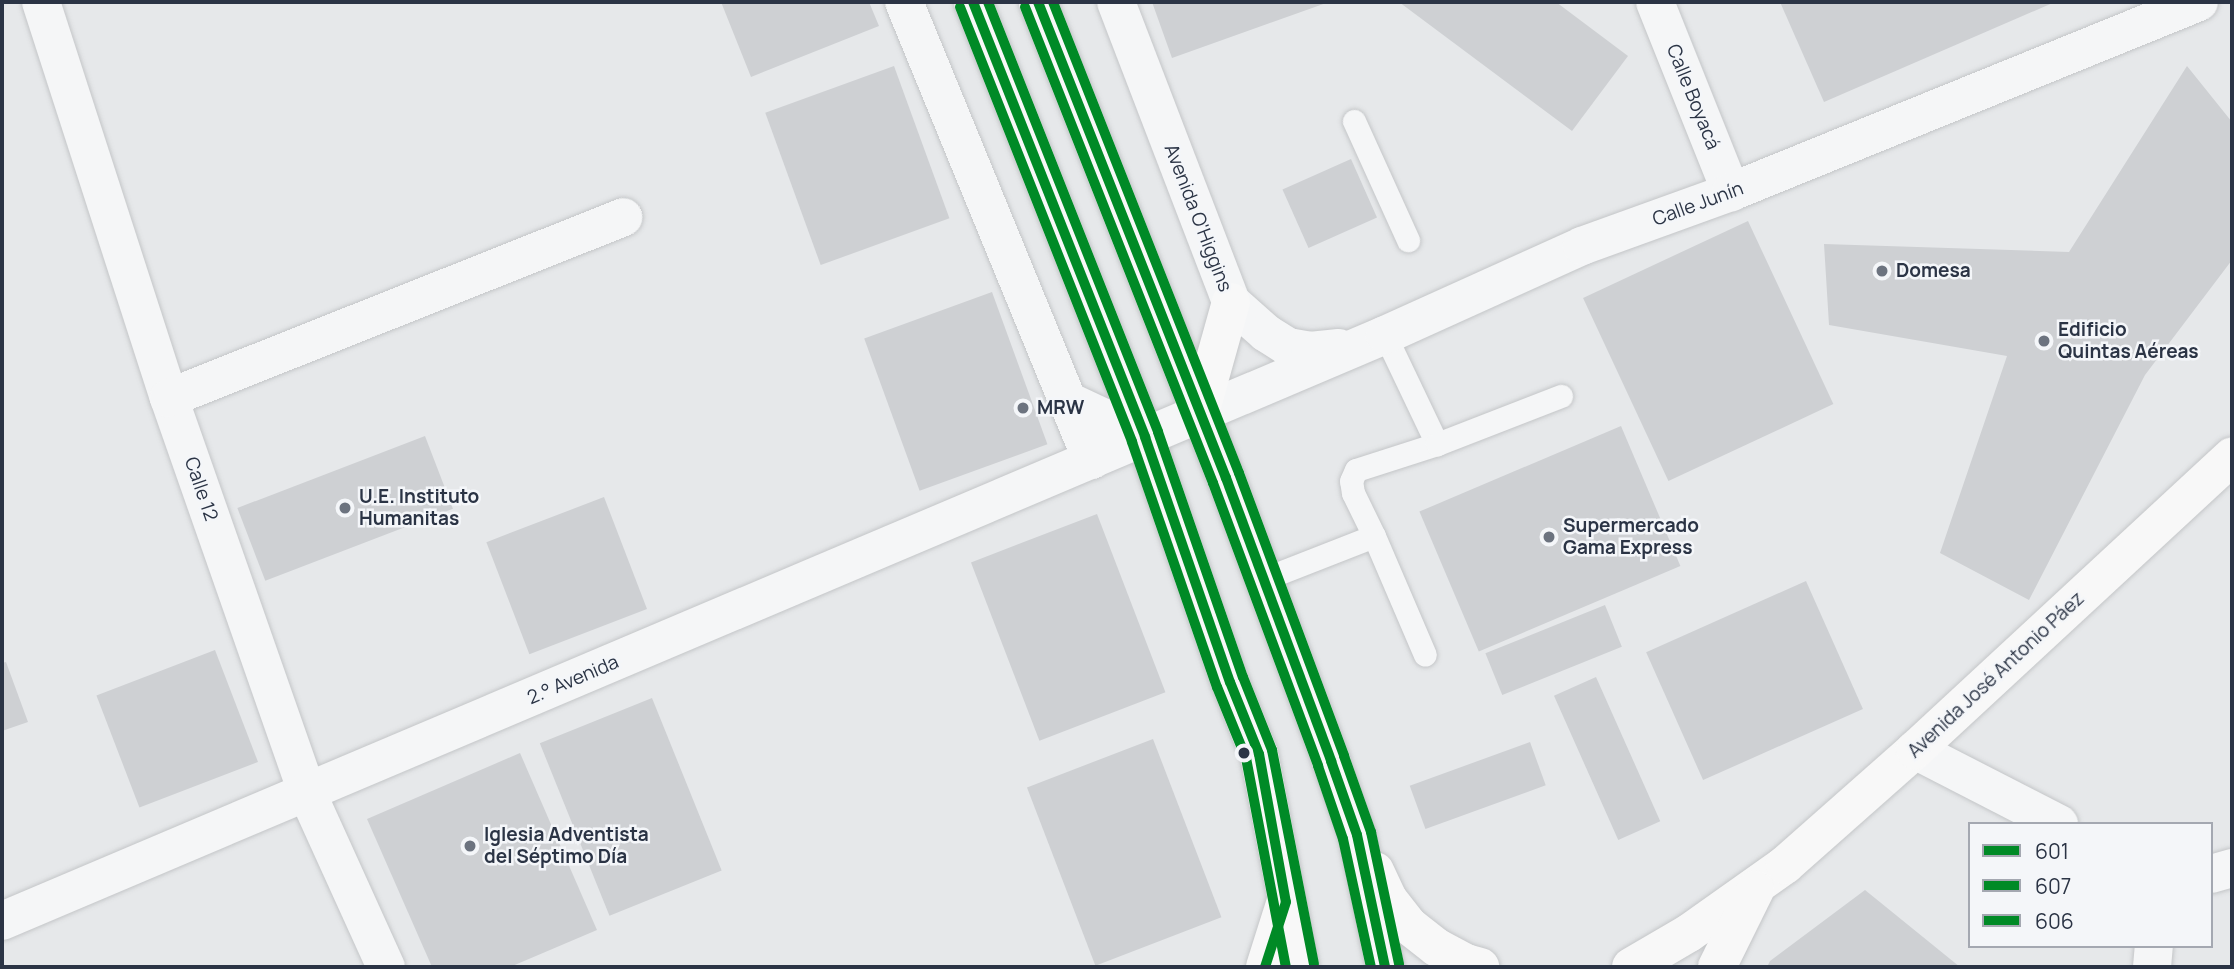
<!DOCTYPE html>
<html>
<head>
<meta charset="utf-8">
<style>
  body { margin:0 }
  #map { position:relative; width:2234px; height:969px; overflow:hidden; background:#e6e8ea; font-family:Manrope,sans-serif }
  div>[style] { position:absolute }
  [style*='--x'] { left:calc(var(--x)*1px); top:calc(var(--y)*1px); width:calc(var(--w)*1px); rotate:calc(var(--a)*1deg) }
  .building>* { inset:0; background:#ced0d3; transform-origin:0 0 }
  .roads { filter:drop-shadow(0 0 2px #c4c6c8) drop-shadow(0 0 2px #c4c6c8) }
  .lane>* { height:23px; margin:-11.5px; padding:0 11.5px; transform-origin:11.5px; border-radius:11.5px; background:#f5f6f7 }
  .street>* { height:38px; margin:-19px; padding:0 19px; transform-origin:19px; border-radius:19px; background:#f5f6f7 }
  .secondary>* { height:38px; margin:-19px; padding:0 19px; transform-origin:19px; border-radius:19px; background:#f8f8f8 }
  .bus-1>* { height:10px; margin:-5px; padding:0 5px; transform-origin:5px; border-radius:5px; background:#008a26 }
  .bus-2>* { height:10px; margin:-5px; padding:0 5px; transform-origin:5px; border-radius:5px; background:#008a26 }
  .bus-3>* { height:10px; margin:-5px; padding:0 5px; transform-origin:5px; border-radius:5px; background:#008a26 }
  .dots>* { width:19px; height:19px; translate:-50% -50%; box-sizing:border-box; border:4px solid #f4f6f9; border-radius:50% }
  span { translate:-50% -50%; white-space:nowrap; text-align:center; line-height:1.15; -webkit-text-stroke:5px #f4f6f9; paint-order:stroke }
  .street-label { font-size:19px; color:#2b3445 }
  .poi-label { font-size:19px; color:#2b3445; font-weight:700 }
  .left { translate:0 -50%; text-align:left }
  .frame { position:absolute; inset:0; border:4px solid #2b3445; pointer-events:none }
  .legend { position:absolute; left:1968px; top:822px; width:245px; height:126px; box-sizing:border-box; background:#f4f6f9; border:2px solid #a4a8b1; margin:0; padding:9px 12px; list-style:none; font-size:21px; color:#2b3445 }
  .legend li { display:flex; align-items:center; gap:14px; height:35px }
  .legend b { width:35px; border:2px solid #a4a8b1 }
</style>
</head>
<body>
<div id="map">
  <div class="building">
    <div style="clip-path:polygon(721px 2px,869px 2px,879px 26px,751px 77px)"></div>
    <div style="clip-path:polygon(1152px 2px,1329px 2px,1172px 58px)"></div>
    <div style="clip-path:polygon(1399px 2px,1556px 2px,1628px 56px,1572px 131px)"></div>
    <div style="clip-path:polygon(1780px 2px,2055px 2px,1824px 102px)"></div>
    <div style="left:894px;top:66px;width:162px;height:137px;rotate:70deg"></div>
    <div style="clip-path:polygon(2187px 66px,2232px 122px,2232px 260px,2145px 375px,2029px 600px,1940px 553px,2007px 356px,1829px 325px,1824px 244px,2069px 252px)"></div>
    <div style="left:1351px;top:159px;width:64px;height:75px;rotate:66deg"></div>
    <div style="left:1748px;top:221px;width:202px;height:182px;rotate:65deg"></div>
    <div style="left:992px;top:292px;width:162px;height:136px;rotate:70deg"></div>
    <div style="left:1621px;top:426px;width:152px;height:219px;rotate:67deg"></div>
    <div style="left:425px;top:436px;width:78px;height:201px;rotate:69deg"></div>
    <div style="left:604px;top:497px;width:120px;height:126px;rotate:69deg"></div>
    <div style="left:1097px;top:514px;width:191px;height:135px;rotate:69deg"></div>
    <div style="left:1806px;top:581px;width:140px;height:175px;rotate:66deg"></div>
    <div style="left:1605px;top:605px;width:45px;height:129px;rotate:68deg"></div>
    <div style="left:215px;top:650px;width:120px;height:127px;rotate:69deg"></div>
    <div style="clip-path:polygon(6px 662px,28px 722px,2px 731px,2px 663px)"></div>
    <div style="left:1596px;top:677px;width:158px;height:46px;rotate:66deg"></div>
    <div style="left:652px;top:698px;width:186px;height:121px;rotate:68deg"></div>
    <div style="left:1153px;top:739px;width:191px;height:135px;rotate:69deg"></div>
    <div style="left:1530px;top:742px;width:46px;height:128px;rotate:70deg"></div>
    <div style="clip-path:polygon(520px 753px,597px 930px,510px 967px,432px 967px,367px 819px)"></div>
    <div style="clip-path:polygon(1865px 890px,1960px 967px,1767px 967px,1770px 961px)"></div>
  </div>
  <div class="roads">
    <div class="lane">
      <div style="--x:1354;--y:121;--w:131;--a:65.6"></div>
      <div style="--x:1385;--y:335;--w:121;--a:64.5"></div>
      <div style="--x:1374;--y:536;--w:48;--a:-116"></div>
      <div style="--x:1353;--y:493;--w:12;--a:-99"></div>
      <div style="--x:1351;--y:481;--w:12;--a:-66"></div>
      <div style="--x:1356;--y:470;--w:85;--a:-17.8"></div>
      <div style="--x:1437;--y:444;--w:133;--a:-21.2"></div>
      <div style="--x:1264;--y:579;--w:118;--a:-21.4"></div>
      <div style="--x:1374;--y:536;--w:129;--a:66.8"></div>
    </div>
    <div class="street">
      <div style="--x:41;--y:2;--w:416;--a:72.1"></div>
      <div style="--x:169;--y:398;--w:418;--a:70.7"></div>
      <div style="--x:307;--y:793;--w:191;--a:65.6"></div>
      <div style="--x:904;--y:2;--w:495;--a:67.7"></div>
      <div style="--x:1116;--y:2;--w:321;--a:69"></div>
      <div style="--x:1231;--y:302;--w:47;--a:41.5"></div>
      <div style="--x:1266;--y:333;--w:26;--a:32"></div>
      <div style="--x:1288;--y:347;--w:22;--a:10"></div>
      <div style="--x:1310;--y:351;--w:29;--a:-6"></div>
      <div style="--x:1655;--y:2;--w:205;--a:68.2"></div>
      <div style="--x:169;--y:398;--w:489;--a:-21.7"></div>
      <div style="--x:1066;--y:400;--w:87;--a:25.1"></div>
      <div style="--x:1915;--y:750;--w:162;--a:27.2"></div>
      <div style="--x:2211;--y:874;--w:22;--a:-16"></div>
      <div style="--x:2;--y:921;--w:1502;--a:-22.96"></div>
      <div style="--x:1385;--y:335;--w:216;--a:-24.3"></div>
      <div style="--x:1582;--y:246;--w:158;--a:-19.9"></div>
      <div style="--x:1731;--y:192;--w:505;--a:-22.1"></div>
      <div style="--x:2152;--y:967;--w:21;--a:-85"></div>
    </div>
    <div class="secondary">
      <div style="--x:973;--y:2;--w:468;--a:68.4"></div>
      <div style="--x:1145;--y:437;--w:259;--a:70.9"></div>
      <div style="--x:1230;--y:682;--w:78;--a:68.1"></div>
      <div style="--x:1259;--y:754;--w:217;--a:79.1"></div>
      <div style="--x:1038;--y:2;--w:512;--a:68.45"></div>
      <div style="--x:1226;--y:478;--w:302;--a:69.6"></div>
      <div style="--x:1331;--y:761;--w:78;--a:70.6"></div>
      <div style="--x:1357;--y:835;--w:135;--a:78"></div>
      <div style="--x:1200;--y:413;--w:115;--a:-74.4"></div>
      <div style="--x:1375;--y:871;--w:31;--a:65"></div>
      <div style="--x:1388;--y:899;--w:33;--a:52"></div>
      <div style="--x:1408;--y:925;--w:36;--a:38"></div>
      <div style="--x:1436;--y:947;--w:34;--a:28"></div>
      <div style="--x:1466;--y:963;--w:15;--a:16"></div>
      <div style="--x:1265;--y:967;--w:66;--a:-72.4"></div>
      <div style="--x:1631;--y:967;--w:67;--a:-30.4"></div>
      <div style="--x:1689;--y:933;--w:118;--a:-35.3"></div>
      <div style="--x:1785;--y:865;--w:174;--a:-41.5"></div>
      <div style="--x:1915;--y:750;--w:432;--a:-42.8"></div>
      <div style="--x:1717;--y:967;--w:86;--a:-63.7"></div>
    </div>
  </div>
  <div class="bus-1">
    <div style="--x:973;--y:2;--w:468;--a:68.4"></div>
    <div style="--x:1145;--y:437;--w:259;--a:70.9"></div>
    <div style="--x:1230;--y:682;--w:78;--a:68.1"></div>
    <div style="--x:1259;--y:754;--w:150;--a:79.7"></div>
    <div style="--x:1286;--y:902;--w:68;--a:107.9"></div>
    <div style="--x:1038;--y:2;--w:512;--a:68.45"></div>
    <div style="--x:1226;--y:478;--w:302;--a:69.6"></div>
    <div style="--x:1331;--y:761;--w:78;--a:70.6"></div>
    <div style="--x:1357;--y:835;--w:135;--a:78"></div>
  </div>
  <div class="bus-2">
    <div style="--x:960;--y:7;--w:468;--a:68.4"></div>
    <div style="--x:1132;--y:442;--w:259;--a:70.9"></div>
    <div style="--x:1217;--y:687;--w:77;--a:67.8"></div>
    <div style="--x:1246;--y:758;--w:213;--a:79.2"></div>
    <div style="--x:1025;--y:7;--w:512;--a:68.45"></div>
    <div style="--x:1213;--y:483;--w:302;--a:69.6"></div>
    <div style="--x:1318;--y:766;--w:77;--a:71.1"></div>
    <div style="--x:1343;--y:839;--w:131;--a:77.7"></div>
  </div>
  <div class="bus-3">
    <div style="--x:988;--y:2;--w:462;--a:68.4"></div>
    <div style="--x:1158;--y:432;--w:259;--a:70.9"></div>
    <div style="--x:1243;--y:677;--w:79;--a:68.3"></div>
    <div style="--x:1272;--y:750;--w:218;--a:78.9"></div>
    <div style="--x:1053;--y:2;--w:506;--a:68.45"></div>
    <div style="--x:1239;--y:473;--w:302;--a:69.6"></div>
    <div style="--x:1344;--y:756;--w:81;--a:70.4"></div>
    <div style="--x:1371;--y:832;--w:135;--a:78"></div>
  </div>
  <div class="dots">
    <div style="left:1882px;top:271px;background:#6c737f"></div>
    <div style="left:2044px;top:341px;background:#6c737f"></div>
    <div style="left:1023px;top:408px;background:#6c737f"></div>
    <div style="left:345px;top:508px;background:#6c737f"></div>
    <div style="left:1549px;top:537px;background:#6c737f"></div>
    <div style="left:1244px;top:753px;background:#2b3445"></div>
    <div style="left:470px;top:846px;background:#6c737f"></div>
  </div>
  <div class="street-label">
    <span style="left:1693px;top:97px;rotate:68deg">Calle Boyacá</span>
    <span style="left:1698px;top:204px;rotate:-20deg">Calle Junín</span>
    <span style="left:1198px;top:218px;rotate:69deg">Avenida O'Higgins</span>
    <span style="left:201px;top:489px;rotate:71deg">Calle 12</span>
    <span style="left:1996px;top:675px;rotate:-43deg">Avenida José Antonio Páez</span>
    <span style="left:573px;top:680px;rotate:-23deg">2.° Avenida</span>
  </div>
  <div class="poi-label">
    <span class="left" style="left:1896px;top:271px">Domesa</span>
    <span class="left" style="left:2058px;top:341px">Edificio<br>Quintas Aéreas</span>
    <span class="left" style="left:1037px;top:408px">MRW</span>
    <span class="left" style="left:359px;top:508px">U.E. Instituto<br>Humanitas</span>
    <span class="left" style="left:1563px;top:537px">Supermercado<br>Gama Express</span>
    <span class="left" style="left:484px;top:846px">Iglesia Adventista<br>del Séptimo Día</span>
  </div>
  <div class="frame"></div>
  <ul class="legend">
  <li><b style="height:9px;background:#008a26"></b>601</li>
  <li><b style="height:9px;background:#008a26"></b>607</li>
  <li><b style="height:9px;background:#008a26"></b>606</li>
  </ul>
</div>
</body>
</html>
